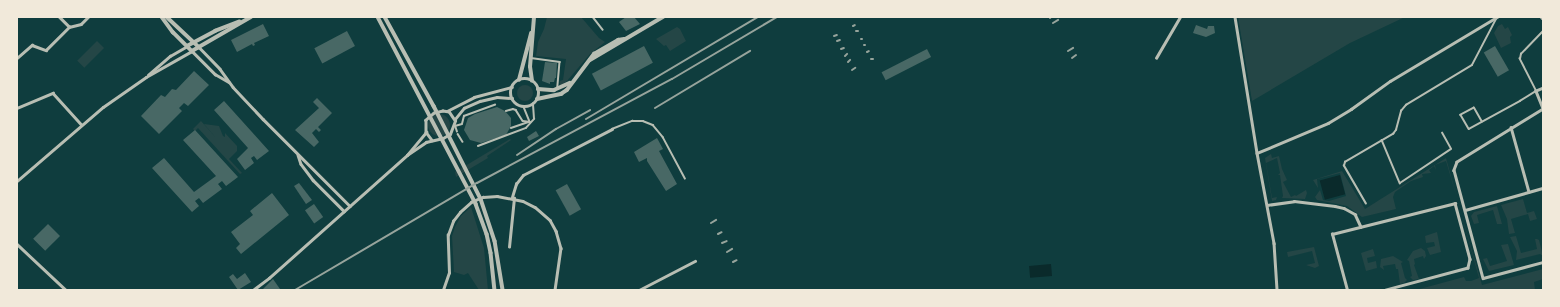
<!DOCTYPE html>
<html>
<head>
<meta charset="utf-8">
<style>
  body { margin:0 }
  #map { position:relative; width:1560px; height:307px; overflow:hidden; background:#0f3d3e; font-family:Signika,sans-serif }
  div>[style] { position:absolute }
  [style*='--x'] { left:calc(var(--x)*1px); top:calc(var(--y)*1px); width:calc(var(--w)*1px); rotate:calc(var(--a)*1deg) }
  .green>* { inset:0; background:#244646; transform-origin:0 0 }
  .round { border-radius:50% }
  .water>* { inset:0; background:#0a2a2b; transform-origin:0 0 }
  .building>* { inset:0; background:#486865; transform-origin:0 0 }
  .service>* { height:1.5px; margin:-0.75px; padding:0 0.75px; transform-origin:0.75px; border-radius:0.75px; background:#b8beb3 }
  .minor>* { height:2.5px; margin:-1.25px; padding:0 1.25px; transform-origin:1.25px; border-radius:1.25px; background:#b8beb3 }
  .tertiary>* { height:3.5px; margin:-1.75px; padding:0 1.75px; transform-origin:1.75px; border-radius:1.75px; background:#b8beb3 }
  .tertiary>.ring { margin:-1.75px; padding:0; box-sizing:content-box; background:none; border:3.5px solid #b8beb3; border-radius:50% }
  .rail>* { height:2px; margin:-1px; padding:0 1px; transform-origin:1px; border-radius:1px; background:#97a49c }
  span { translate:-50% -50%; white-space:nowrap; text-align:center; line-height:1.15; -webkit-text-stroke:3px #f1e9da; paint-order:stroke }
  .frame { position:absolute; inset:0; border:18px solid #f1e9da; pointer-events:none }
</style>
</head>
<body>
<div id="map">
  <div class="green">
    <div style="clip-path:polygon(547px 17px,581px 17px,599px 38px,605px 42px,590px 54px,567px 81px,560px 86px,560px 81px,563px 80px,566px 59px,536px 56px,538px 42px,544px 29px)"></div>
    <div style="clip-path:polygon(1238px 17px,1405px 17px,1350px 43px,1252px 101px)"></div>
    <div style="clip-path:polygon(1502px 24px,1505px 29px,1508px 27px,1512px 35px,1510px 37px,1511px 43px,1501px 48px,1494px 33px,1498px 26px)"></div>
    <div style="clip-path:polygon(677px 27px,680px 29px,686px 41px,670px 51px,666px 45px,664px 46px,656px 39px)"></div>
    <div style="left:97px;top:41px;width:10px;height:28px;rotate:45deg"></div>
    <div class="round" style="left:517px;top:85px;width:16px;height:16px"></div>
    <div class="round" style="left:428px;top:114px;width:22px;height:22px"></div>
    <div style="clip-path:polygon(201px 121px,217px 139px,204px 124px,219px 126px,223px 136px,225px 137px,225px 133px,237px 146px,237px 151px,229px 159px,242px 173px,240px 174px,198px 128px,195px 131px,193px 129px)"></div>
    <div style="clip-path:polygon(510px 139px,511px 140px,487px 156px,488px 158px,456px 177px,455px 172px)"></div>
    <div style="clip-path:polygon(1271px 154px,1272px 158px,1279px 156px,1282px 169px,1287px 180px,1283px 182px,1291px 197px,1295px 195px,1296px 196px,1306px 190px,1307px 193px,1305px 199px,1282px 198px,1283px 196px,1280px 175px,1278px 175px,1280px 173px,1277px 158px,1266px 163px,1272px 198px,1277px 197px,1276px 200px,1272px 201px,1265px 158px)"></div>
    <div style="clip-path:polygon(1446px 158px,1457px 198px,1446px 161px,1435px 165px,1436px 170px,1434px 166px,1429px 170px,1431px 173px,1422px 174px,1423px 177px,1411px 181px,1395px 192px,1393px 197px,1396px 209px,1362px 217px,1347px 206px,1317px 200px,1315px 197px,1320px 190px,1323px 200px,1329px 201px,1346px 196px,1340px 173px,1317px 179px,1318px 188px,1313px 180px,1342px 171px,1365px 209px)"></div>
    <div style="clip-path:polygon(1523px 199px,1527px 213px,1534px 211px,1537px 219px,1530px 221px,1528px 214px,1511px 219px,1515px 233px,1509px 234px,1507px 219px,1501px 205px)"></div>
    <div style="clip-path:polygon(1459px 206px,1482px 285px,1543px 269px,1543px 279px,1534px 282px,1535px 290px,1416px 290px,1464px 277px,1466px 281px,1471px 281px,1479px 278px)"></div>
    <div style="clip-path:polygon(1497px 206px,1502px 224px,1497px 224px,1493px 210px,1477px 215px,1479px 223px,1474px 224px,1471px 216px,1474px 212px)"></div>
    <div style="clip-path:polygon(471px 207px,484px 248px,488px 290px,479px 290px,468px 273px,464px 275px,454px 272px,452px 236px,455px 227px,461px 216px)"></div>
    <div style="clip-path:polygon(1437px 232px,1441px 252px,1430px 255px,1427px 248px,1435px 246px,1434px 242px,1426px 243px,1425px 236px)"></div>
    <div style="clip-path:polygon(1516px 236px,1521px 253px,1537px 249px,1535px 239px,1537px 239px,1539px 240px,1543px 256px,1540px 254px,1516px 260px,1517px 251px,1510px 237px)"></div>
    <div style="clip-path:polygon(1508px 244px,1514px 265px,1489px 271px,1483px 259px,1487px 258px,1490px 266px,1507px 261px,1501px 245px)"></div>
    <div style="clip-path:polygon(1314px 247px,1319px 266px,1315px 268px,1306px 265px,1315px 263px,1312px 251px,1288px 257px,1287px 252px)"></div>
    <div style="clip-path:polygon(1421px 248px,1425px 251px,1426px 256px,1424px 259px,1423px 256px,1414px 259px,1415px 264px,1414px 265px,1419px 279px,1413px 280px,1410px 277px,1412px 276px,1409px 261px,1407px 260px,1413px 251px)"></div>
    <div style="clip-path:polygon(1373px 249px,1375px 256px,1367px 258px,1368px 263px,1376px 261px,1377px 268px,1366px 271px,1361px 253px)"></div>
    <div style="clip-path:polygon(1393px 256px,1403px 262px,1401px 263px,1405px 278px,1407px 280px,1404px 283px,1400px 284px,1398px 269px,1396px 269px,1395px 264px,1383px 266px,1384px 270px,1380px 267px,1381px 259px)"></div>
  </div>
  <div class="water">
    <div style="left:1340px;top:175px;width:20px;height:21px;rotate:75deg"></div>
    <div style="left:1051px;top:264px;width:12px;height:22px;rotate:85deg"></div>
  </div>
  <div class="building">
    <div style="clip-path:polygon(626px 17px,634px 17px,640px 24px,626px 31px,619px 22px)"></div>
    <div style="clip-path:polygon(263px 24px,269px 36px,254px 43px,255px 45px,253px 46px,252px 44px,237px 52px,231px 40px)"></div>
    <div style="clip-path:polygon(1196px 25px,1207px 29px,1208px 26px,1214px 26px,1215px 33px,1206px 37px,1193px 33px)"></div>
    <div style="left:347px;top:31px;width:17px;height:37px;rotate:62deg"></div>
    <div style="left:644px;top:46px;width:19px;height:59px;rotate:62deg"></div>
    <div style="left:1495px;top:46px;width:28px;height:13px;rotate:60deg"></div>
    <div style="left:927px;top:49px;width:9px;height:51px;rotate:63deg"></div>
    <div style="clip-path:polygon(545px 62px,557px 63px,556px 78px,555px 78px,554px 82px,550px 82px,550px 84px,542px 81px)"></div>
    <div style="clip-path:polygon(194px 71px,209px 85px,188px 106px,184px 103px,179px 108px,182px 111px,159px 134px,141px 116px,161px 95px,165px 97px,172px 89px,176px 90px)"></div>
    <div style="clip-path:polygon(317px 98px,332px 113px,318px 127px,321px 130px,319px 132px,316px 129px,312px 133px,319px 142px,314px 147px,295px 130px,319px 108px,313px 102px)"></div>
    <div style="clip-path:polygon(224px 101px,269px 151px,257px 160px,254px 156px,251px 158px,254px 163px,245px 170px,237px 159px,248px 148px,214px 110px)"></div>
    <div style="clip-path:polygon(497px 107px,505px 111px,511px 118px,511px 126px,506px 135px,481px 143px,470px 140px,464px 130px,468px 118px,475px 114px)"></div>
    <div style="clip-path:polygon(195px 130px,238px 177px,226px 186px,222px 181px,218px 184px,222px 189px,203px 203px,199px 198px,195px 201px,199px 206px,192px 212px,152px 168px,164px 158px,194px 192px,216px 176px,183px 140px)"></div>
    <div style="clip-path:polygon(536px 131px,539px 136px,529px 141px,527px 137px)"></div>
    <div style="clip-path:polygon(657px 138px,663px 149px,659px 151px,677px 184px,666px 191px,647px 161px,647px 158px,639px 162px,634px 152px)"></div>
    <div style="clip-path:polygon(299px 183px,312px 200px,306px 204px,294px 186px)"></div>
    <div style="left:567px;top:184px;width:29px;height:13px;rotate:61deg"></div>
    <div style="clip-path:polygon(272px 193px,289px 215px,241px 254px,236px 248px,240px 244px,231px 232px,253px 215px,250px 211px)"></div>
    <div style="left:314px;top:204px;width:16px;height:11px;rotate:55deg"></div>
    <div style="left:48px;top:224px;width:17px;height:21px;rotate:45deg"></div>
    <div style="clip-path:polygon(245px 273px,251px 282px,238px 290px,229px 277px,233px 274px,237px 279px)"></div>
    <div style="clip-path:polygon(273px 279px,280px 289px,262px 290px)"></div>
  </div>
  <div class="service">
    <div style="--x:593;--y:17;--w:16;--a:52"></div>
    <div style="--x:531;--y:58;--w:29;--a:8"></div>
    <div style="--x:560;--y:62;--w:25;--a:95"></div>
    <div style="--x:524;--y:107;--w:16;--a:68"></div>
    <div style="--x:506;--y:111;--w:7;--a:-16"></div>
    <div style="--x:513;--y:109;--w:3;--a:18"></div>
    <div style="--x:516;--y:110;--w:13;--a:58"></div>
    <div style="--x:523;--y:121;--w:7;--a:8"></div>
    <div style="--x:1482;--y:122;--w:16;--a:-120"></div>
    <div style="--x:1474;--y:108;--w:15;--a:152"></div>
    <div style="--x:1461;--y:115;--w:16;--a:60"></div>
    <div style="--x:1469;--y:129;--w:58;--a:-28.8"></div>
    <div style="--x:1520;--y:101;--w:19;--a:-32"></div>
    <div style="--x:1536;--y:91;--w:36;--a:-117"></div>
    <div style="--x:1520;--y:59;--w:5;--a:-79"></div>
    <div style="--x:1521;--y:54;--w:32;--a:-46"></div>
    <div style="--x:511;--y:128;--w:18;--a:-19"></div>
    <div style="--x:612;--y:129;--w:22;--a:-22"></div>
    <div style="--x:632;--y:121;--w:11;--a:0"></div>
    <div style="--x:643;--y:121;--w:11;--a:22"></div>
    <div style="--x:653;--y:125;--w:16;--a:50"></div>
    <div style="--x:663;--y:137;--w:47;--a:61.8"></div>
    <div style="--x:457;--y:132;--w:6;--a:-108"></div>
    <div style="--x:455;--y:126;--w:7;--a:-16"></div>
    <div style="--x:462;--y:124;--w:8;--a:-76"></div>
    <div style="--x:464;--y:116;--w:33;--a:-20"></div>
    <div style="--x:458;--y:134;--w:9;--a:58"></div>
    <div style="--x:1382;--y:140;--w:47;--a:67.3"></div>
    <div style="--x:1400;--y:183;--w:61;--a:-33.7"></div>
    <div style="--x:1451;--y:149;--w:18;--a:-119"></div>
    <div style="--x:478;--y:146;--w:51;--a:-20.6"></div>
    <div style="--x:526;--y:128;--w:12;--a:-48"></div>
    <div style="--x:534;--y:119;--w:15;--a:-94"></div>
    <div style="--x:1366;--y:204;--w:44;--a:-120.1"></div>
    <div style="--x:1344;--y:166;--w:4;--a:-76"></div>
    <div style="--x:1345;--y:162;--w:56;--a:-30.3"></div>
    <div style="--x:1393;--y:134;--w:5;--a:-53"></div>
    <div style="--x:1396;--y:130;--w:20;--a:-75"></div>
    <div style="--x:1401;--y:111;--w:8;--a:-50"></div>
    <div style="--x:1406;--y:105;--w:77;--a:-31.2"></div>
    <div style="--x:1472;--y:65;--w:52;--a:-62.4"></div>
  </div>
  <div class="minor">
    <div style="--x:1235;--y:17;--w:138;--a:80.8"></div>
    <div style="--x:1257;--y:153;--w:92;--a:79.3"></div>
    <div style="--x:1274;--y:243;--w:47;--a:86.3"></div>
    <div style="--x:69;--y:27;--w:12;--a:-14"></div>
    <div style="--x:81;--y:24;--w:10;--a:-45"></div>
    <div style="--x:199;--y:47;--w:30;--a:46"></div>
    <div style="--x:220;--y:69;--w:22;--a:54"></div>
    <div style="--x:233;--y:87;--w:44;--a:46.8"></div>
    <div style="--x:263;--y:119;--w:123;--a:45"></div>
    <div style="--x:17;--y:58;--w:20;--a:-41"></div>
    <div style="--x:32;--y:45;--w:15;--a:20"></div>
    <div style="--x:46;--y:50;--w:33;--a:-45"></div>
    <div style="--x:69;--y:27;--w:14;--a:-135"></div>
    <div style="--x:1156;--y:58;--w:48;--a:-59.7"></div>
    <div style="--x:148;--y:75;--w:29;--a:-41"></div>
    <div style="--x:170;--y:56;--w:20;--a:-30"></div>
    <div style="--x:1543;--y:88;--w:8;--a:157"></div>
    <div style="--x:1536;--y:91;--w:18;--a:68"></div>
    <div style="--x:17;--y:108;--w:39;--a:-23"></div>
    <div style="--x:53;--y:93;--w:42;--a:47.9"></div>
    <div style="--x:1543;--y:109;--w:101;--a:148.4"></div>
    <div style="--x:1457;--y:162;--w:9;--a:111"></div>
    <div style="--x:1454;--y:170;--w:112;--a:75"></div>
    <div style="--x:1483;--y:278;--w:62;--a:-14.9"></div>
    <div style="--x:447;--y:111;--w:30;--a:-27"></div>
    <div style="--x:474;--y:97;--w:39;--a:-15"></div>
    <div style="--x:455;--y:119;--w:14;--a:-51"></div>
    <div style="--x:464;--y:108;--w:17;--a:-24"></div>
    <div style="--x:480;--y:101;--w:17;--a:-13"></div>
    <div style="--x:497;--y:97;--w:15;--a:4"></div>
    <div style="--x:1511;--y:127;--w:67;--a:74.5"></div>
    <div style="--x:1257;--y:153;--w:77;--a:-22.9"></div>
    <div style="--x:1328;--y:123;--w:27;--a:-31"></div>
    <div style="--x:1351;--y:109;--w:48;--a:-35.7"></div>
    <div style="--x:1390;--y:81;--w:125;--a:-30.9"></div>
    <div style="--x:298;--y:155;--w:9;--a:72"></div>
    <div style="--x:301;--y:164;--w:20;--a:53"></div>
    <div style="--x:313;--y:180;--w:44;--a:45"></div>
    <div style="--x:407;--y:155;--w:23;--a:-34"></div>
    <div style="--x:426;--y:142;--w:17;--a:-13"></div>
    <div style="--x:443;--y:138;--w:8;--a:-30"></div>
    <div style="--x:450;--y:134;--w:14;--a:-69"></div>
    <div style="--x:455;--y:121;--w:11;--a:-124"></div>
    <div style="--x:449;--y:112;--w:6;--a:-171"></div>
    <div style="--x:443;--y:111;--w:9;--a:167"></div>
    <div style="--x:434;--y:113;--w:11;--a:139"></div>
    <div style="--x:426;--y:120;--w:12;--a:90"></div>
    <div style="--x:426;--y:132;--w:10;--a:53"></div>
    <div style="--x:17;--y:181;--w:113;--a:-40.7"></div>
    <div style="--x:103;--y:107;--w:52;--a:-34.9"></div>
    <div style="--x:146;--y:77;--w:53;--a:-29.5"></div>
    <div style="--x:192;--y:51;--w:33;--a:45"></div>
    <div style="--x:215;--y:74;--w:16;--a:30"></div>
    <div style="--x:512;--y:197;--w:14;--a:-73"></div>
    <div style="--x:516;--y:184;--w:11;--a:-52"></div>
    <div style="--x:523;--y:175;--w:100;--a:-27.3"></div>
    <div style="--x:1267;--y:205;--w:27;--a:-8"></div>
    <div style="--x:1294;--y:201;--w:41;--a:7"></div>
    <div style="--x:1335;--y:206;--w:9;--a:13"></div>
    <div style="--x:1344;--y:208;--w:13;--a:29"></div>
    <div style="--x:1355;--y:214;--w:14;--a:65"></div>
    <div style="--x:1465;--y:210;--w:81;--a:-15.8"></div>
    <div style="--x:17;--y:244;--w:67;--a:43.2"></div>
    <div style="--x:509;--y:247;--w:49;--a:-84.2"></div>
    <div style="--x:253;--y:290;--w:20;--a:-37"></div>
    <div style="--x:269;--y:278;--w:185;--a:-41.7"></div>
    <div style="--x:407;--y:155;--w:30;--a:-50"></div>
    <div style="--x:443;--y:290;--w:18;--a:-71"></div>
    <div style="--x:449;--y:273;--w:38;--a:-92"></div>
    <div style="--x:448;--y:235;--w:15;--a:-70"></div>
    <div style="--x:453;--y:221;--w:11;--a:-52"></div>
    <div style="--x:460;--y:212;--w:15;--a:-42"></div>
    <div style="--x:471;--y:202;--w:13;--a:-23"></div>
    <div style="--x:483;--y:197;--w:14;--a:-4"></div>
    <div style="--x:497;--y:196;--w:26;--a:11"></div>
    <div style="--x:523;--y:201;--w:13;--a:27"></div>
    <div style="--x:535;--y:207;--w:20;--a:41"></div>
    <div style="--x:550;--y:220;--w:13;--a:61"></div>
    <div style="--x:556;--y:231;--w:18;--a:74"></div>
    <div style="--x:561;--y:248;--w:42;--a:98.1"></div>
    <div style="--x:639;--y:290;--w:63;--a:-27.4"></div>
    <div style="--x:1347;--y:290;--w:58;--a:-105"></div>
    <div style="--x:1332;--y:234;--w:127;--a:-14.1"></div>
    <div style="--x:1455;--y:203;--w:58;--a:75"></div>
    <div style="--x:1470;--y:259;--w:9;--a:103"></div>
    <div style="--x:1468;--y:268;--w:85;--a:165"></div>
  </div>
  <div class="tertiary">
    <div style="--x:162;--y:17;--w:19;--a:54"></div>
    <div style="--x:173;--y:32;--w:27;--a:45"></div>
    <div style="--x:192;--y:51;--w:68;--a:-30"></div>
    <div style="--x:167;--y:17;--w:44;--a:43.2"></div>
    <div style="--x:378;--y:17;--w:211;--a:62.3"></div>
    <div style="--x:476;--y:204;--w:32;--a:70"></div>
    <div style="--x:487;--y:234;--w:19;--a:78"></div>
    <div style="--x:491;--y:253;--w:37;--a:84"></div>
    <div style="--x:385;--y:17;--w:102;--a:61.2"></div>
    <div style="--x:434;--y:106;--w:104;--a:63.2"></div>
    <div style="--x:481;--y:199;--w:44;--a:71.6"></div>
    <div style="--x:495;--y:241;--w:50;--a:80.7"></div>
    <div style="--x:1542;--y:17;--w:1;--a:45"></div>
    <div style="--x:187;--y:46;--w:32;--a:-28"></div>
    <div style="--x:215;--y:31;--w:26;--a:-21"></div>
    <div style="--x:590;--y:60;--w:85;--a:-30.5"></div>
    <div class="ring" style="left:511px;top:79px;width:24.5px;height:24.5px"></div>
    <div style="--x:519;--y:80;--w:48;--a:-75.4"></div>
    <div style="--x:532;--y:81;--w:14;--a:-98"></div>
    <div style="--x:530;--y:67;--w:50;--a:-85.4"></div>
    <div style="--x:538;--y:89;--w:16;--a:4"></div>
    <div style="--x:554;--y:90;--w:17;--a:-24"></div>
    <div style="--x:537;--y:99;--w:25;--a:-12"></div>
    <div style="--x:561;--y:94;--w:7;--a:-34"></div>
    <div style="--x:567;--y:90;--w:45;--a:-53.1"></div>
    <div style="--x:594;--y:54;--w:28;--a:-30"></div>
    <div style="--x:618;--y:40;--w:6;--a:-9"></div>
  </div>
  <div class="rail">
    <div style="--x:1050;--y:18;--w:1;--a:-45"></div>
    <div style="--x:1053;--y:23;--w:6;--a:-31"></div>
    <div style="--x:853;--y:26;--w:2;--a:-27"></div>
    <div style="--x:856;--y:31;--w:2;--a:0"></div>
    <div style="--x:834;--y:36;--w:3;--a:-18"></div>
    <div style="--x:861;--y:39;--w:1;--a:0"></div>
    <div style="--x:837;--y:41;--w:3;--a:-18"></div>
    <div style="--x:864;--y:45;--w:1;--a:0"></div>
    <div style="--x:841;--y:49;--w:3;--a:-18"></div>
    <div style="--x:1068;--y:51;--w:6;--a:-31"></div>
    <div style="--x:867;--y:52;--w:2;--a:-27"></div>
    <div style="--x:845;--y:56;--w:3;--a:-45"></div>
    <div style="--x:1072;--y:58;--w:5;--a:-37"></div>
    <div style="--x:871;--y:59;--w:2;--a:0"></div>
    <div style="--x:848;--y:62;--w:3;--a:-45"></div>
    <div style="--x:852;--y:70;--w:4;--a:-34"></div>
    <div style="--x:655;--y:108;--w:111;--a:-31"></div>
    <div style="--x:586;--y:119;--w:200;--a:-30.7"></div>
    <div style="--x:517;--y:155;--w:47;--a:-33.7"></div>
    <div style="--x:556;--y:129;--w:39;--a:-29"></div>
    <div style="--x:711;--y:223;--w:6;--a:-31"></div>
    <div style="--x:718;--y:234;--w:4;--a:-27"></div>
    <div style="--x:722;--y:243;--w:5;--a:-22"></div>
    <div style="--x:727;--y:252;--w:6;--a:-31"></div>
    <div style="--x:733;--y:262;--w:4;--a:-27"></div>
    <div style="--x:295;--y:290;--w:211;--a:-30.5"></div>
    <div style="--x:477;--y:183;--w:221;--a:-28.1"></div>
    <div style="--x:672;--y:79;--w:122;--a:-30.6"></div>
  </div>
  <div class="frame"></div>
</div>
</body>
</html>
